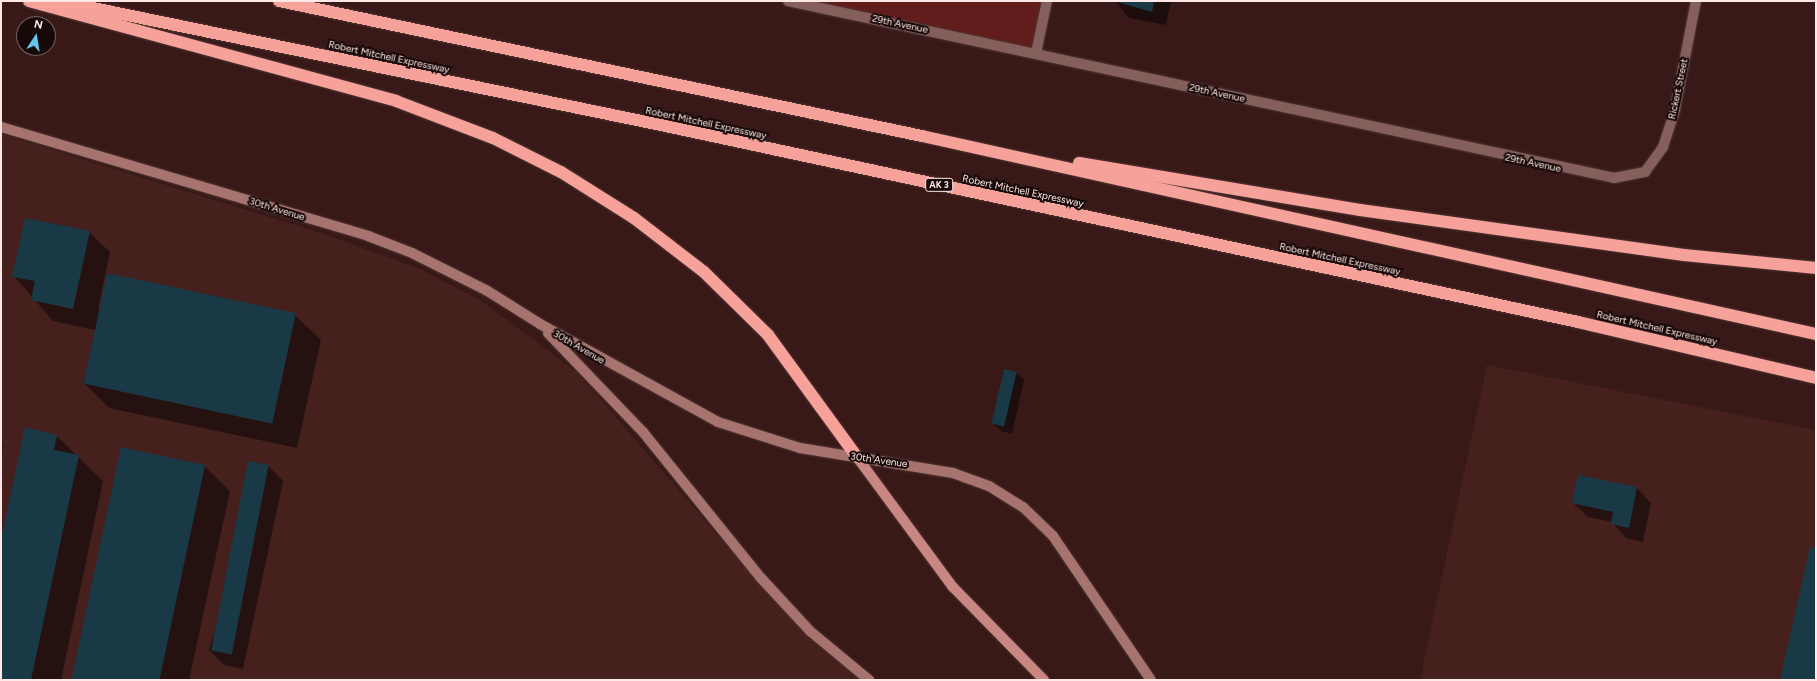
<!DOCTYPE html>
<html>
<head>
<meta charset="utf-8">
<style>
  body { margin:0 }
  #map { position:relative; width:1817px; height:681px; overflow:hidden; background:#381917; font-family:Figtree,sans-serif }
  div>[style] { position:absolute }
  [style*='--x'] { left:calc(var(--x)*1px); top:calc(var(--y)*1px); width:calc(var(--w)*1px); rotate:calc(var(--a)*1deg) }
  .built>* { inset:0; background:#46201d }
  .green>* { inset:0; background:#611d1b }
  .shadow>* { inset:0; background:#0007 }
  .building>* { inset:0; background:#193946; transform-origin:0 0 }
  .roads { filter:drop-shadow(0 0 1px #503635) drop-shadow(0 0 1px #503635) }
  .street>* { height:10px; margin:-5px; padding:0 5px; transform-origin:5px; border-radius:5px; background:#845f5b }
  .secondary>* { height:10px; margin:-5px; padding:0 5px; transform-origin:5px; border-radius:5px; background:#a6736e }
  .primary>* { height:10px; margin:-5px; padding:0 5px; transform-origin:5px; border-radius:5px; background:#c88780 }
  .highway>* { height:12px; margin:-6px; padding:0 6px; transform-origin:6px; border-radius:6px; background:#f6a199 }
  span { translate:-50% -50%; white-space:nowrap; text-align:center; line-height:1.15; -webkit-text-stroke:4px #160908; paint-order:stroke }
  .shield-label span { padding:1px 3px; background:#160908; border:1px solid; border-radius:3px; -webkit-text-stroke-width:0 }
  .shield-label { font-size:9px; color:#ffe8e6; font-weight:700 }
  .street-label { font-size:10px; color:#ffe8e6 }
  .frame { position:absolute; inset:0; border:2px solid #ffe8e6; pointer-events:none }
  .north { position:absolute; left:16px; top:16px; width:40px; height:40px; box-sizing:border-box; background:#160908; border:1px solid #736261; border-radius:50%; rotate:12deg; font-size:11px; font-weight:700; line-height:16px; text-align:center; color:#ffe8e6 }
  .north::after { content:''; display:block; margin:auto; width:14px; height:18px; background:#64c5ee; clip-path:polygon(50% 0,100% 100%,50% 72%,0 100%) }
</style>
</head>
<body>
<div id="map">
  <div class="built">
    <div style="clip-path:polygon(1px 134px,324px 234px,420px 269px,483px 302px,578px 373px,767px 593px,810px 639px,862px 680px,1px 680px)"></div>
    <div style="clip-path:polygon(1487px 365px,1816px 430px,1816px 680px,1420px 680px)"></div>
  </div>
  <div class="green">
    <div style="clip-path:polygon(789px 1px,1044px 1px,1036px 53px)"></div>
  </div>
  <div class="shadow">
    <div style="clip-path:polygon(1115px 1px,1171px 1px,1166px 25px,1129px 18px)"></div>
    <div style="clip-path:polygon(89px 232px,110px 252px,98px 309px,295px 315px,321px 340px,297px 448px,109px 408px,84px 383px,95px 330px,53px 321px,14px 276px)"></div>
    <div style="clip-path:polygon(1016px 373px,1024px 380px,1012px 434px,1001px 431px,994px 424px)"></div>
    <div style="clip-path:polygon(57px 436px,103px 481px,61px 680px,1px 680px,1px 545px)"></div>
    <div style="clip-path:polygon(1px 443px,3px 446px,1px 457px)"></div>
    <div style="clip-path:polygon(204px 466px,230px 491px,189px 680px,72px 680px)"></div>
    <div style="clip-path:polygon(268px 466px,283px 481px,243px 669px,224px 665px,209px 650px)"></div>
    <div style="clip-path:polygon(1637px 488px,1651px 503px,1643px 542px,1626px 538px,1612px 522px,1588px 517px,1573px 503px)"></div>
  </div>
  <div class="building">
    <div style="clip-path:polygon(1114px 1px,1154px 1px,1152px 12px)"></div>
    <div style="clip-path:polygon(25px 218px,90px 231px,73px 309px,31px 300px,35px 281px,12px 277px)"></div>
    <div style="left:107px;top:273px;width:193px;height:113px;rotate:12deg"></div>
    <div style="left:1004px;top:369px;width:13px;height:56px;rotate:13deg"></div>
    <div style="clip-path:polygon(25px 427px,57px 435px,54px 450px,79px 455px,31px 680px,1px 680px,1px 540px)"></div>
    <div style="left:121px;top:447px;width:86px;height:238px;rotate:12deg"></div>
    <div style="left:248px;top:461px;width:21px;height:193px;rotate:11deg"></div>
    <div style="clip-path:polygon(1578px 475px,1637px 487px,1629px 528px,1611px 524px,1613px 512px,1572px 503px)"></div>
    <div style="clip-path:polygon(1810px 547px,1816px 548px,1816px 680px,1780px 680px)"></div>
  </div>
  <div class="roads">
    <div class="street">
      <div style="--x:788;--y:1;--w:845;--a:12.09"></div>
      <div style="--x:1614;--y:178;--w:32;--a:-11"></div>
      <div style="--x:1645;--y:172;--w:31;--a:-54"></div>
      <div style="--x:1663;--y:147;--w:40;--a:-72"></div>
      <div style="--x:1675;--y:109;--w:110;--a:-79"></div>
      <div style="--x:1036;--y:53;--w:53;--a:-78.1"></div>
    </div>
    <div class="secondary">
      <div style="--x:1;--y:127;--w:383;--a:16.5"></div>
      <div style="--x:368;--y:236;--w:47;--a:21.1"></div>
      <div style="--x:412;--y:253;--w:83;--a:26.6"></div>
      <div style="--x:486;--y:290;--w:64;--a:32.2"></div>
      <div style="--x:540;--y:324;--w:203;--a:28.8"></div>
      <div style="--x:718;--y:422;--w:86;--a:17.6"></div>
      <div style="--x:800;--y:448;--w:155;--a:9.3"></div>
      <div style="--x:953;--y:473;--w:38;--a:20"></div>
      <div style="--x:989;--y:486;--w:40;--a:32"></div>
      <div style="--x:1023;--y:507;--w:42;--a:44"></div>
      <div style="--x:1053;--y:536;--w:174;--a:55.8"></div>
      <div style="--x:548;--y:333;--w:137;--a:46.2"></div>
      <div style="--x:643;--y:432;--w:188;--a:51.1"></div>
      <div style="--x:761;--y:578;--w:72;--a:47.2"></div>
      <div style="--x:810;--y:631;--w:77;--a:39.7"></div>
    </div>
    <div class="primary">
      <div style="--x:857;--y:457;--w:162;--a:53.6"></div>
      <div style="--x:953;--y:587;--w:130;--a:45.6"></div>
    </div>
    <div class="highway">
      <div style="--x:29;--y:1;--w:380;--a:15.2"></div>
      <div style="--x:396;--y:101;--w:104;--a:20.9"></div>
      <div style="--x:493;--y:138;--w:76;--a:26.6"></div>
      <div style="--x:561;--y:172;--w:86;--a:32.2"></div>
      <div style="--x:634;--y:218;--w:88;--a:37.6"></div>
      <div style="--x:704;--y:272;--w:90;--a:44.5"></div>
      <div style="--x:768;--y:335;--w:151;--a:53.9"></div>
      <div style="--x:59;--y:1;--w:615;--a:11.64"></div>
      <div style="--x:661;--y:125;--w:938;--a:12.12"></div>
      <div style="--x:1578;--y:322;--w:244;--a:13.2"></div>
      <div style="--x:279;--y:1;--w:657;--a:11.86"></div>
      <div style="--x:922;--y:136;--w:916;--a:12.49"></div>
      <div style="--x:1079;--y:163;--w:285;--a:9.5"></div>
      <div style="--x:1360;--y:210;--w:327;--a:7.9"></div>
      <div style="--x:1684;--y:255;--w:133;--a:5.6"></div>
    </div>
  </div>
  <div class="shield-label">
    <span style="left:939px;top:185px">AK 3</span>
  </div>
  <div class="street-label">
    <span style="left:900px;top:24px;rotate:12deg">29th Avenue</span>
    <span style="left:389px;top:57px;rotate:12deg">Robert Mitchell Expressway</span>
    <span style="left:1678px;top:89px;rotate:-78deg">Rickert Street</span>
    <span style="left:1217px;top:93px;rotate:12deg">29th Avenue</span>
    <span style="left:706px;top:123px;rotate:12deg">Robert Mitchell Expressway</span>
    <span style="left:1533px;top:163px;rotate:12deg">29th Avenue</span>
    <span style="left:1023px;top:191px;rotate:12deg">Robert Mitchell Expressway</span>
    <span style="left:277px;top:209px;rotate:17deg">30th Avenue</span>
    <span style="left:1340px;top:259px;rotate:12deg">Robert Mitchell Expressway</span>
    <span style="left:1657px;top:328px;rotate:13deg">Robert Mitchell Expressway</span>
    <span style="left:579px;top:347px;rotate:30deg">30th Avenue</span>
    <span style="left:879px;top:460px;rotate:8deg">30th Avenue</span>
  </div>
  <div class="frame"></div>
  <div class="north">N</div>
</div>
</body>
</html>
